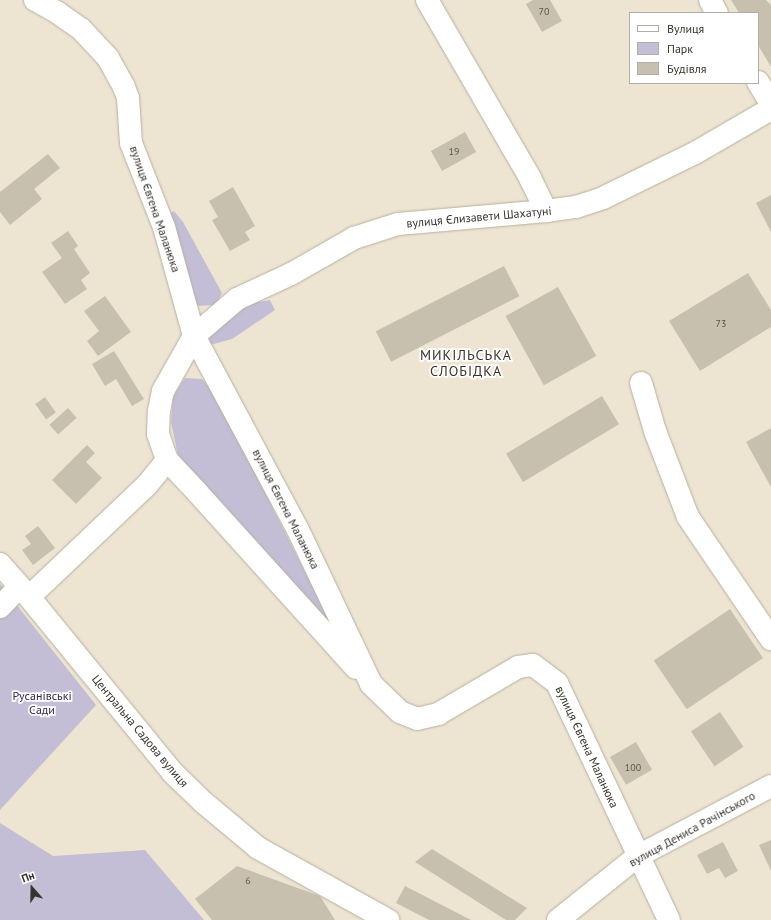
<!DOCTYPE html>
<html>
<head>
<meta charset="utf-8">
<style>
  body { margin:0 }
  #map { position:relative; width:771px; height:920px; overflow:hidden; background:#ede5d2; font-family:"PT Sans",sans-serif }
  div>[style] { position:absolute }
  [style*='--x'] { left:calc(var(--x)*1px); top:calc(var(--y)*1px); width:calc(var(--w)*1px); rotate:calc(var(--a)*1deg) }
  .green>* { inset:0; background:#c3bed5 }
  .building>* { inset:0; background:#c8c0ae; transform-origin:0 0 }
  .roads { filter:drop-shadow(0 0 1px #b7af9e) drop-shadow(0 0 1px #b7af9e) }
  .street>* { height:22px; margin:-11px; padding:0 11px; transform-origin:11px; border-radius:11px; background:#fff }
  .secondary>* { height:22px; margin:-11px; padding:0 11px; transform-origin:11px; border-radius:11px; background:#fff }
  span { translate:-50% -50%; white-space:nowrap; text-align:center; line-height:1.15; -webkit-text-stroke:3.5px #fff; paint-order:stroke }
  .number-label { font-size:10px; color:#5c574d }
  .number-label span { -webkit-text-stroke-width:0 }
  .street-label { font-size:12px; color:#38342d }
  .park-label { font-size:12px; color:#342751 }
  .quarter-label { font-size:14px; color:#38342d; letter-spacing:1px }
  .legend { position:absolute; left:629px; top:12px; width:130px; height:72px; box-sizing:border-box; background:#fff; border:1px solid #afaeab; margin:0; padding:5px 7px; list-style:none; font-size:12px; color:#38342d }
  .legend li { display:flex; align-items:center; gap:8px; height:20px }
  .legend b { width:20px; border:1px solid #afaeab }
  .north { position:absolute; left:12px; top:868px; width:40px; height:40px; -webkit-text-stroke:3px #fff; paint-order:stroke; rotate:340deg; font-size:11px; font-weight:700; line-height:16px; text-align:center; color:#38342d }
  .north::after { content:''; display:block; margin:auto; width:14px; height:18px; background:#38342d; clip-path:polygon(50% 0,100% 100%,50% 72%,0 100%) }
</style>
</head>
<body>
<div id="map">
  <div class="green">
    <div style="clip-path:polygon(174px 211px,183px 222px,222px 293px,216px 305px,195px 306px,167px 215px)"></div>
    <div style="clip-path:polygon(270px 300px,275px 310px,232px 339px,210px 345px,209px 333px,224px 319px,252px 303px)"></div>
    <div style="clip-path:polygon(185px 378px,202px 379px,215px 394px,342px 645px,178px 455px,171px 422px,173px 397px)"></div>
    <div style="clip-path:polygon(0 584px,96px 705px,0 810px)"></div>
    <div style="clip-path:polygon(0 823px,53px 856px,145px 850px,204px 920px,0 920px)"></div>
  </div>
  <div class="building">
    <div style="clip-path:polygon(533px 0,550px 0,562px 21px,542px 32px,526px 4px)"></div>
    <div style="clip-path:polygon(731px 0,766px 0,771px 5px,771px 67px,758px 45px,758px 13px,739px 13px)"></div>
    <div style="left:465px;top:132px;width:23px;height:39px;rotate:61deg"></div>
    <div style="clip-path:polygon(48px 154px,60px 168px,34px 189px,42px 199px,10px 225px,0 212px,0 192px)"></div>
    <div style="clip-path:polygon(233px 187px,255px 226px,245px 232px,250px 240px,230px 251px,212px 220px,218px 217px,209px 201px)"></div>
    <div style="clip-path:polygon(771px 195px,771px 232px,756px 203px)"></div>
    <div style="clip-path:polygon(68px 231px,78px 246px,74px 249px,90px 273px,81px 280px,87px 289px,65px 304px,42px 272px,62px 258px,51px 243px)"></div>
    <div style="left:504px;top:266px;width:34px;height:144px;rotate:63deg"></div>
    <div style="clip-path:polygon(748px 273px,771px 310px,771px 327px,700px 371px,669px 321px)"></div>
    <div style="left:558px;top:287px;width:79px;height:60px;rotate:61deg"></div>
    <div style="clip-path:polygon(105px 296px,131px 332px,98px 356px,87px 341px,99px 331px,84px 311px)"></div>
    <div style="clip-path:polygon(114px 351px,144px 399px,132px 406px,116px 379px,105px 386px,92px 364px)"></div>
    <div style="left:602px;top:396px;width:33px;height:112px;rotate:59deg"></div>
    <div style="left:45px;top:397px;width:19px;height:12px;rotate:55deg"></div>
    <div style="left:68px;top:408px;width:13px;height:25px;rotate:48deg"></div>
    <div style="clip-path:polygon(771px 428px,771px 487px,746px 442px)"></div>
    <div style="clip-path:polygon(87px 445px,95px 453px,86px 462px,102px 478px,76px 504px,52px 480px)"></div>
    <div style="clip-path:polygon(38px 526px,55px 548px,33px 565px,22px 550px,31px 544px,25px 536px)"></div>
    <div style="left:730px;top:609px;width:59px;height:92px;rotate:56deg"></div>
    <div style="left:720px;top:712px;width:42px;height:35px;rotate:56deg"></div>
    <div style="left:636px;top:742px;width:32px;height:30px;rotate:60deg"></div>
    <div style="clip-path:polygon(771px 840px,771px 871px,759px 845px)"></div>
    <div style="clip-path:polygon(723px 842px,738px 871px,725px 878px,719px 868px,707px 874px,697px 855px)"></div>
    <div style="clip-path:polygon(432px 849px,527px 908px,515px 920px,506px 920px,415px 862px)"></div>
    <div style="clip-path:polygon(237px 866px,320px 896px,335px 920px,212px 920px,195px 899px)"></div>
    <div style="clip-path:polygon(405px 886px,471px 920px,429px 920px,396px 903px)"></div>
  </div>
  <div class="roads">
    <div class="street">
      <div style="--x:35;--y:0;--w:26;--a:29"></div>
      <div style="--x:58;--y:13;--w:28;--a:35"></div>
      <div style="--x:81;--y:29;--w:40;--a:47"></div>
      <div style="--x:108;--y:58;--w:33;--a:61"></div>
      <div style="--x:124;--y:87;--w:12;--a:70"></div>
      <div style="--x:128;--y:98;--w:45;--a:86.2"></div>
      <div style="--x:131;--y:143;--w:90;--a:68.6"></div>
      <div style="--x:164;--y:227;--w:113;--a:74.6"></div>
      <div style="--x:194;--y:336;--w:220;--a:61.8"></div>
      <div style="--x:298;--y:530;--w:170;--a:64.6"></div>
      <div style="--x:371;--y:684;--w:40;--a:44"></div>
      <div style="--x:400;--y:712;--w:18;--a:22"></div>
      <div style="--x:417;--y:719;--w:22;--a:-13"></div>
      <div style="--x:438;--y:714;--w:93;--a:-30.4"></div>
      <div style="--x:518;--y:667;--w:15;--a:-8"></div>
      <div style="--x:533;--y:665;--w:30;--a:37"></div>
      <div style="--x:557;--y:683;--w:262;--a:64.7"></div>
      <div style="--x:427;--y:0;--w:206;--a:59.9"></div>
      <div style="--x:530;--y:178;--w:37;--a:64"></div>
      <div style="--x:710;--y:0;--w:15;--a:62"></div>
      <div style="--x:758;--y:82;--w:26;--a:59"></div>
      <div style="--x:641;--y:383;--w:50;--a:73.7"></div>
      <div style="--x:655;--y:431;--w:92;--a:69"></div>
      <div style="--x:688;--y:517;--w:148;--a:55.8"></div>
      <div style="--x:167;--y:460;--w:44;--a:46.8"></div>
      <div style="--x:197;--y:492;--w:237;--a:47.9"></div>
      <div style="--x:29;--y:597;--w:163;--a:-43.5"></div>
      <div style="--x:147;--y:485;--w:32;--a:-51"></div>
      <div style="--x:167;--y:460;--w:28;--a:-109"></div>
      <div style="--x:158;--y:434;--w:23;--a:-88"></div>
      <div style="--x:159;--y:411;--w:20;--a:-79"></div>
      <div style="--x:163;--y:391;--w:63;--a:-60.6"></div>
      <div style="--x:194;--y:336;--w:57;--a:-40.7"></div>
      <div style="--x:237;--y:299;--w:60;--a:-24.8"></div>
      <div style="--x:291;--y:274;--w:73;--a:-29.7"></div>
      <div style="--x:354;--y:238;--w:46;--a:-17.7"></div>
      <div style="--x:398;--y:224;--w:149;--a:-5"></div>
      <div style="--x:546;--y:211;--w:30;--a:-8"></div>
      <div style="--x:576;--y:207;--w:28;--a:-18"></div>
      <div style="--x:603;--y:198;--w:102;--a:-26.1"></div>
      <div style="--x:695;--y:153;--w:88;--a:-30.1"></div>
      <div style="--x:0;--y:607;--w:28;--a:-46"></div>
    </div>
    <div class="secondary">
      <div style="--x:0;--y:564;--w:44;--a:48.7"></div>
      <div style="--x:29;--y:597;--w:226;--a:50.7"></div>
      <div style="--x:172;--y:772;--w:43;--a:44.1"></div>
      <div style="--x:203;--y:802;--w:72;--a:39.9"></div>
      <div style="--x:258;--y:848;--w:149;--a:29"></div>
      <div style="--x:558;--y:920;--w:102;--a:-38.7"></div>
      <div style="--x:638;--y:856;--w:150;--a:-27.8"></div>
    </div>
  </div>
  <div class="number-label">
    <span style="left:544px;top:12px">70</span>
    <span style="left:454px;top:152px">19</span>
    <span style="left:721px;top:324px">73</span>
    <span style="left:633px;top:768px">100</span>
    <span style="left:248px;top:881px">6</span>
  </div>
  <div class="street-label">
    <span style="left:155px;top:209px;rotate:71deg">вулиця Євгена Маланюка</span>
    <span style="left:479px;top:217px;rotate:-5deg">вулиця Єлизавети Шахатуні</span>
    <span style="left:286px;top:509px;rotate:63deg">вулиця Євгена Маланюка</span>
    <span style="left:140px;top:731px;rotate:50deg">Центральна Садова вулиця</span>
    <span style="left:587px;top:747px;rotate:65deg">вулиця Євгена Маланюка</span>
    <span style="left:692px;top:829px;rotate:-29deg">вулиця Дениса Рачінського</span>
  </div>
  <div class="park-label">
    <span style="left:42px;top:703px">Русанівські<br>Сади</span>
  </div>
  <div class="quarter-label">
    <span style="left:466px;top:363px">МИКІЛЬСЬКА<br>СЛОБІДКА</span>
  </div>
  <ul class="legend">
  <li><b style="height:5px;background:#fff"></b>Вулиця</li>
  <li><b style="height:11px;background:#c3bed5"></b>Парк</li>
  <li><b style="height:11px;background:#c8c0ae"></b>Будівля</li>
  </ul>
  <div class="north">Пн</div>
</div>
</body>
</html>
